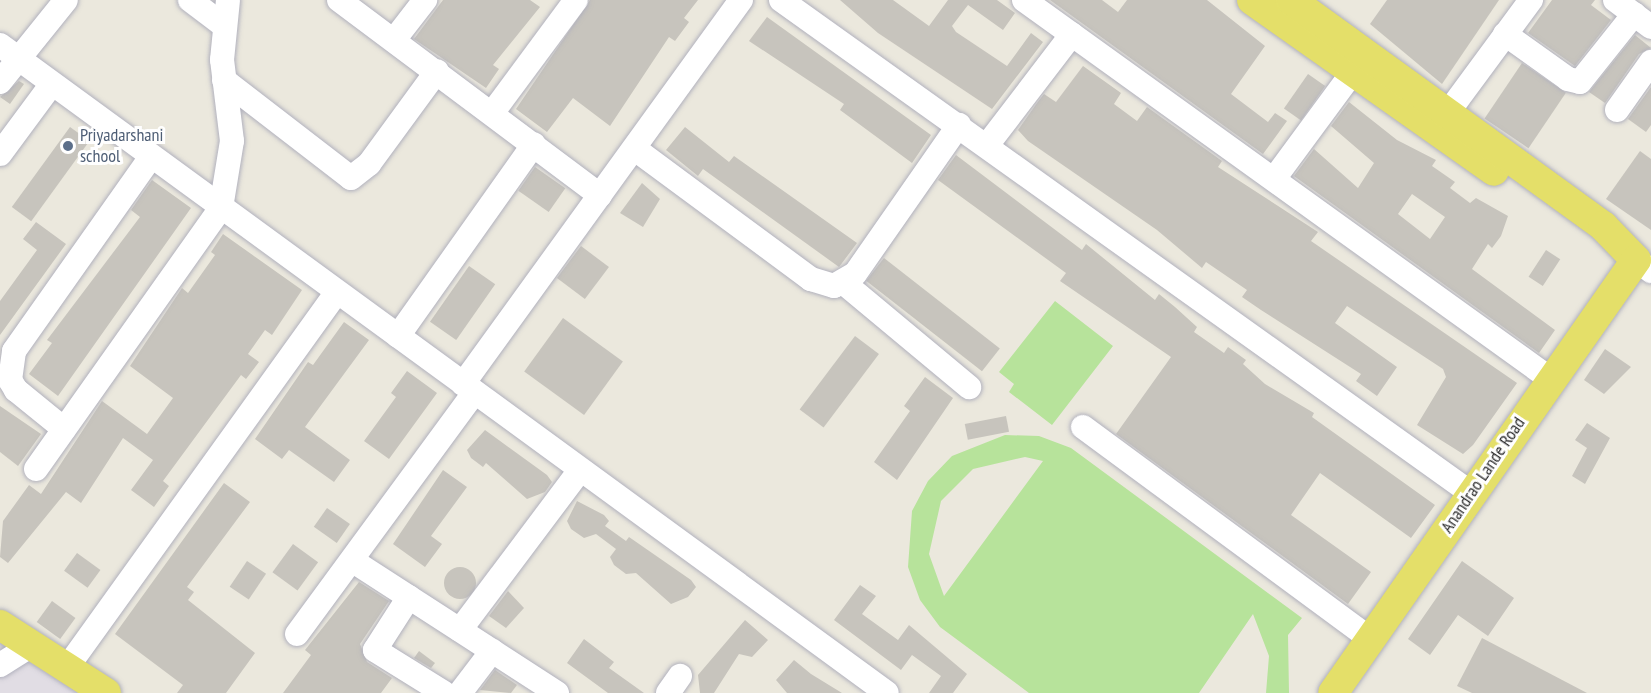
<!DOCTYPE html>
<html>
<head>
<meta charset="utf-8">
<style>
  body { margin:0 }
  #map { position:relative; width:1651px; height:693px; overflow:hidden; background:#ebe8dd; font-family:"PT Sans Narrow",sans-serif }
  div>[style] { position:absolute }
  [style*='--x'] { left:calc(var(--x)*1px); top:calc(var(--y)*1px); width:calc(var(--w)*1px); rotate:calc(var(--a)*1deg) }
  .industrial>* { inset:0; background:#e1dde4 }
  .pitch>* { inset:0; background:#b7e39b }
  .building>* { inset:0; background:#c7c4bd; transform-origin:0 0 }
  .round { border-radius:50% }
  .roads { filter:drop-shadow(0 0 2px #b1b1bd) drop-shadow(0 0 2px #b1b1bd) }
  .minor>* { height:24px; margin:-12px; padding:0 12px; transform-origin:12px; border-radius:12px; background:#fff }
  .major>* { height:30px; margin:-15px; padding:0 15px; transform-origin:15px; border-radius:15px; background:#e4df69 }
  .dots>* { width:16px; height:16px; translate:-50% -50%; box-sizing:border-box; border:3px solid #fff; border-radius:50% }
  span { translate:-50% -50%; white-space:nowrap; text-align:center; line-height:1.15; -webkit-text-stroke:6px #fff; paint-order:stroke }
  .service-label { font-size:18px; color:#4e5e75 }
  .left { translate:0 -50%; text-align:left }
  .street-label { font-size:18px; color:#2a2a2a }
</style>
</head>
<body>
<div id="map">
  <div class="industrial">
    <div style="clip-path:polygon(0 639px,82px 693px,0 693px)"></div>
  </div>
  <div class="pitch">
    <div style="clip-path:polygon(1055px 301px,1113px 346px,1052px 425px,1009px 392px,1014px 384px,999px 372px)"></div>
    <div style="clip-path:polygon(evenodd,1005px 435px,1039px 436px,1071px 448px,1302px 618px,1288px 635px,1289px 693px,1266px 693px,1269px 656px,1253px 614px,1199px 693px,1029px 693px,940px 627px,920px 600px,908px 567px,912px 511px,928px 481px,952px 456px,1005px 435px,1025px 457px,1043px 461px,944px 596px,929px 554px,941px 501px,973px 469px,1025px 457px)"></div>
  </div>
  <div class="building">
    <div style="clip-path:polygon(443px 0,530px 0,540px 7px,493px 65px,499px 69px,486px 88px,414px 39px)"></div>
    <div style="clip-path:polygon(590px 0,698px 0,684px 18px,689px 22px,675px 41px,669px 37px,610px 126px,573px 98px,547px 132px,516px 109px)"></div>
    <div style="clip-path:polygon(840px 0,893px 0,929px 26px,948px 0,997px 0,1015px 13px,1003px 30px,968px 5px,952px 26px,956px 32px,1007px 66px,1031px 33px,1043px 42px,992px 109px,878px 33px)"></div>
    <div style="clip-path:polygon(1050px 0,1102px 0,1118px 12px,1127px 0,1207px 0,1265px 46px,1231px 94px,1268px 122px,1275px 113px,1287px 121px,1263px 154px)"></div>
    <div style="clip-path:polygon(1387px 0,1499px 0,1442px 84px,1370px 24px)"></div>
    <div style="clip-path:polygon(1552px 0,1595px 0,1591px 5px,1611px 20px,1575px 66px,1528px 33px)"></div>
    <div style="clip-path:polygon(767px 17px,931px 135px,912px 163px,840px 110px,844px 104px,749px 41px)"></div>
    <div style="clip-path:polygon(1635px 35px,1651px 48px,1639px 54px,1605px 103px,1589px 92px)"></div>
    <div style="left:1522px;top:63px;width:53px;height:67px;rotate:34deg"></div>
    <div style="clip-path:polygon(1083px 66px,1121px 93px,1114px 104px,1137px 121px,1147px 107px,1222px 161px,1218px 167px,1318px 232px,1311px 241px,1517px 383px,1473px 445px,1463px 454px,1417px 425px,1446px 377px,1443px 369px,1347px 306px,1335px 323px,1397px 367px,1377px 396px,1356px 381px,1361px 374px,1261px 310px,1242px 297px,1247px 290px,1206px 262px,1202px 268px,1157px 230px,1028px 141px,1018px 130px,1037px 103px,1044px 94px,1056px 102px)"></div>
    <div style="left:1308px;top:74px;width:21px;height:42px;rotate:35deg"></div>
    <div style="clip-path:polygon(19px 81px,24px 84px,10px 104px,0 97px)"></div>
    <div style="clip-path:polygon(1651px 87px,1651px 125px,1646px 132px,1628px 119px)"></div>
    <div style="clip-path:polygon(evenodd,1349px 102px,1397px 140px,1436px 160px,1432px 166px,1455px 182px,1450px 188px,1470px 203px,1476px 198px,1508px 216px,1501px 236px,1492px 248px,1488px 244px,1472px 269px,1555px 330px,1539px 353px,1294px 176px,1314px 149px,1358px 188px,1374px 163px,1331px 126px,1349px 102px,1412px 194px,1445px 217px,1430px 239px,1398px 214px,1412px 194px)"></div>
    <div style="left:70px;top:127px;width:24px;height:99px;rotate:36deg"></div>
    <div style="clip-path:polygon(685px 127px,729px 162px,734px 156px,857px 243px,839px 267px,703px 169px,698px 176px,666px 150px)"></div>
    <div style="clip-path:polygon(1640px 151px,1651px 159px,1651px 230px,1606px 199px)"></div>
    <div style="clip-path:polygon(956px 155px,1082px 250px,1086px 244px,1155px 300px,1159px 294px,1175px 307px,1197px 327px,1194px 332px,1224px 353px,1228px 347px,1246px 360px,1243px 364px,1265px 384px,1314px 413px,1312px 417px,1435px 505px,1411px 538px,1320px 473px,1291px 515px,1371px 572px,1348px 604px,1116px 434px,1171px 357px,1060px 281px,1066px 273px,938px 180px)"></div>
    <div style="left:535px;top:167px;width:37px;height:29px;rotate:35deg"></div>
    <div style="clip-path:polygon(152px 180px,191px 208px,58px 396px,29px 374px,52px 343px,47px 340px,140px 217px,131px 210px)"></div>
    <div style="clip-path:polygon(642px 183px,660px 199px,643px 227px,620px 213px)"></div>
    <div style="clip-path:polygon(36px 222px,66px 244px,0 335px,0 301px,37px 250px,23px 239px)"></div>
    <div style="clip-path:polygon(223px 234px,302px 290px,272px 335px,265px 330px,248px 354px,259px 362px,246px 379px,241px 375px,163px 481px,169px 486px,154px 507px,131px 490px,153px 460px,123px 438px,81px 503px,66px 492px,8px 563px,0 557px,3px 521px,29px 485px,41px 494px,102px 401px,147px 434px,173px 398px,130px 366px,182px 288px,188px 293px,215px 255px,211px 252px)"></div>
    <div style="left:581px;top:246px;width:35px;height:40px;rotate:37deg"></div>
    <div style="left:1546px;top:250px;width:17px;height:32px;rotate:33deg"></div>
    <div style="left:884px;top:258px;width:147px;height:29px;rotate:38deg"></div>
    <div style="left:469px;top:266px;width:32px;height:68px;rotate:35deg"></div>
    <div style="left:563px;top:318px;width:74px;height:66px;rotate:36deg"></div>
    <div style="clip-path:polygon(344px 322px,369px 340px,305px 427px,350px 460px,334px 482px,289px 450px,282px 459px,255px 439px,308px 362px,313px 365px)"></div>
    <div style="left:855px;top:336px;width:30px;height:92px;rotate:37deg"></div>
    <div style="clip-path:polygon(1605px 349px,1631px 367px,1604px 394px,1584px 380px)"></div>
    <div style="clip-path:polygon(407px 371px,437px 393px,389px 459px,364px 441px,396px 397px,391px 393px)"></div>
    <div style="clip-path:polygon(925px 377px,953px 398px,897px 480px,874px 462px,910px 411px,904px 406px)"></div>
    <div style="clip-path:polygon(0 406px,41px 434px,18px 466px,0 452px)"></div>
    <div style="left:1006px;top:416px;width:16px;height:42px;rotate:79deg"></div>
    <div style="clip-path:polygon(1587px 423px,1610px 438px,1585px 484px,1572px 476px,1587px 448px,1575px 440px)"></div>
    <div style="clip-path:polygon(485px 430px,547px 475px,552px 482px,545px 492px,527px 499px,486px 463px,483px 467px,471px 458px,467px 450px)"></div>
    <div style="clip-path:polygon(443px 470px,467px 487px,431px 536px,442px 544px,425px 567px,393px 544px)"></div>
    <div style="clip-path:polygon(224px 483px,250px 502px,187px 587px,194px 592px,188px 600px,255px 653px,226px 693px,177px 693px,183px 685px,115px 634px)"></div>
    <div style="clip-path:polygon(577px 501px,604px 515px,609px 521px,605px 526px,626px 541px,629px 537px,691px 580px,696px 587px,688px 597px,671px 604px,636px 573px,626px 574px,614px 565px,610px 557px,616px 549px,596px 534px,584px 538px,571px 529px,567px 521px)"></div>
    <div style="left:327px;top:508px;width:28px;height:23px;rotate:35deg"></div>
    <div style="left:293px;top:544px;width:31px;height:35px;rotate:36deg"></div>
    <div style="left:77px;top:553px;width:29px;height:22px;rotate:36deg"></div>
    <div style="left:247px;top:561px;width:23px;height:31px;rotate:34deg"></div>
    <div style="clip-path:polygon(1462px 561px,1514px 598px,1488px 636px,1458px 615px,1430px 655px,1408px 639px)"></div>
    <div class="round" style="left:444px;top:567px;width:32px;height:32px"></div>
    <div style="clip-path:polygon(359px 582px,389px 601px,360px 644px,367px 662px,392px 678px,381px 693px,283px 693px,311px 655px,305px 650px)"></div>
    <div style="clip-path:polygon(860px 585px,876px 596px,862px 614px,898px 640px,909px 625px,967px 674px,953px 693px,929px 693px,941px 676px,912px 655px,901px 670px,834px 620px)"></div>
    <div style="clip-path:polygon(508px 591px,524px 608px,506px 628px,489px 616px)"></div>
    <div style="left:52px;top:601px;width:29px;height:26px;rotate:36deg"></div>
    <div style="clip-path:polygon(745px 620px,768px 640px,752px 657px,739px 654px,714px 693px,700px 693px,698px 675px)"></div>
    <div style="clip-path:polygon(1482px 638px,1587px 693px,1472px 693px,1457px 686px)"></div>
    <div style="clip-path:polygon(584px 639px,614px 662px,609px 668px,644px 693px,608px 693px,567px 663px)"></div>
    <div style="clip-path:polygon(419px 651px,435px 663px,431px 668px,414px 658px)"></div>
    <div style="clip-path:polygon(794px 660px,811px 674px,842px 693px,787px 693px,776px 680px)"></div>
    <div style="clip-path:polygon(495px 670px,517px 685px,511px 693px,480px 690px)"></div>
  </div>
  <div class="roads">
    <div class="minor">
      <div style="--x:190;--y:0;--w:41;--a:37.1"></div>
      <div style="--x:339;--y:0;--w:326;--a:36.8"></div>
      <div style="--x:781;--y:0;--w:848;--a:35.55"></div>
      <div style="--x:1024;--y:0;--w:647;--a:35.75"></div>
      <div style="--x:1615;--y:0;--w:45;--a:36.9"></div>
      <div style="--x:1505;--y:34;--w:77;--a:35.5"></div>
      <div style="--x:1568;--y:79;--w:12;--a:14"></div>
      <div style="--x:1580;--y:82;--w:87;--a:-51.5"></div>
      <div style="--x:394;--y:40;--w:51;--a:-52.2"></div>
      <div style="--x:0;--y:45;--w:1098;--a:36.15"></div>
      <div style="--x:224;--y:80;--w:160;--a:37.7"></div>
      <div style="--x:351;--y:178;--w:23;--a:-38"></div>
      <div style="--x:369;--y:164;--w:115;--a:-53.8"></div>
      <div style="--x:0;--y:82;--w:105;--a:-51.2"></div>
      <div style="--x:1617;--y:110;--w:59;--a:-54.7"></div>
      <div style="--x:493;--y:112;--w:139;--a:-53.5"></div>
      <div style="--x:1438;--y:126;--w:157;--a:-53.6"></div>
      <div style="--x:988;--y:144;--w:138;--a:-52.6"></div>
      <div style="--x:635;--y:149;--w:219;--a:36.5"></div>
      <div style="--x:811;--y:279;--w:24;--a:17"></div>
      <div style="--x:834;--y:286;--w:24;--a:-30"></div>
      <div style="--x:855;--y:274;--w:182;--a:-55.1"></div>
      <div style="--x:0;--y:154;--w:86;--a:-53.5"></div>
      <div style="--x:1274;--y:179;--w:133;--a:-53.6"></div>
      <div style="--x:1636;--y:260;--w:19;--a:36"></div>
      <div style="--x:844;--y:283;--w:163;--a:39.8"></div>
      <div style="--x:398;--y:336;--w:235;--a:-54.7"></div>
      <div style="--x:463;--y:384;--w:474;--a:-54.1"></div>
      <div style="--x:1083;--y:427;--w:358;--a:36.4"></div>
      <div style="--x:64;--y:429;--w:62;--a:-140.9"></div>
      <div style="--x:16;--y:390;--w:12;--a:-121"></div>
      <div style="--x:10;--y:380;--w:29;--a:-82"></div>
      <div style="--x:14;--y:351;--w:237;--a:-54.8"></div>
      <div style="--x:36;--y:469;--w:320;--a:-54.7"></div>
      <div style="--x:221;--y:208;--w:68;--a:-80.7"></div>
      <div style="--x:232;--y:141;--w:82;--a:-97"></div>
      <div style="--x:222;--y:60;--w:60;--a:-84.3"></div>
      <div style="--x:353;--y:561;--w:243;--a:32.9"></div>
      <div style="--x:409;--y:597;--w:63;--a:122.7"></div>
      <div style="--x:375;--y:650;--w:81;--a:31.9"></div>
      <div style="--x:460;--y:630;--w:200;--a:-53.1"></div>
      <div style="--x:297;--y:634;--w:300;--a:-53.7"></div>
      <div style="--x:0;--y:665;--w:36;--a:-32"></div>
      <div style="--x:66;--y:669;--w:464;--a:-54.3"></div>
      <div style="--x:460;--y:693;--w:53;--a:-52.7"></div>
      <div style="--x:668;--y:693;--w:21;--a:-55"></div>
    </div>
    <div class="major">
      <div style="--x:1252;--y:0;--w:296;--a:35.2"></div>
      <div style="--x:1291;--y:0;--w:385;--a:35.9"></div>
      <div style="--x:1603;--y:226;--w:47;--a:45.9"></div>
      <div style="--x:1636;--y:260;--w:528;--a:124.98"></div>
      <div style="--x:0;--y:625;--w:126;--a:32.7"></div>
    </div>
  </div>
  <div class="dots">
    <div style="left:68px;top:146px;background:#5c6f8a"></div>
  </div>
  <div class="service-label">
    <span class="left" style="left:80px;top:146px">Priyadarshani<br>school</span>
  </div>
  <div class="street-label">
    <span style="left:1483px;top:475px;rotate:-56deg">Anandrao Lande Road</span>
  </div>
</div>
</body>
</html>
